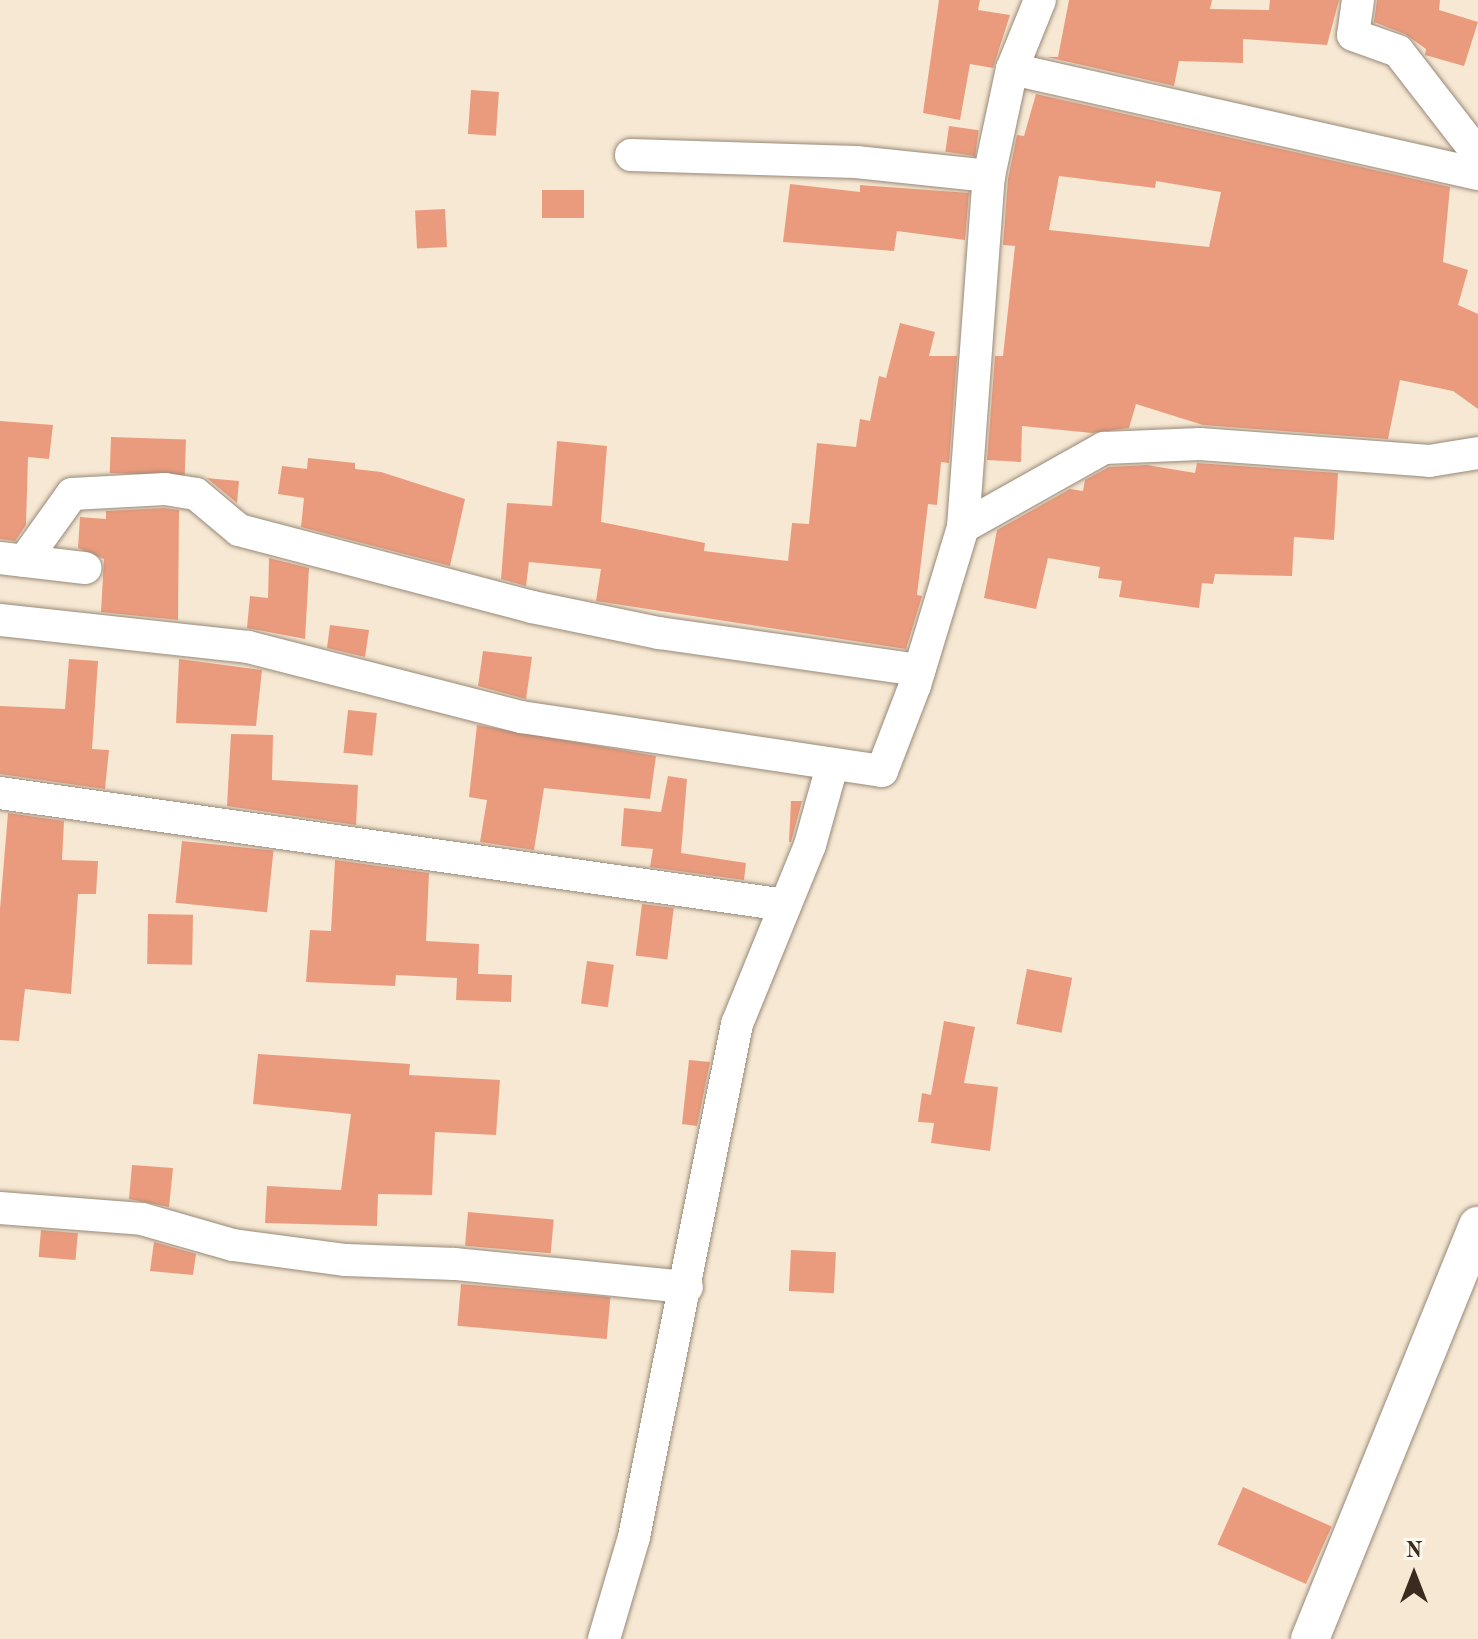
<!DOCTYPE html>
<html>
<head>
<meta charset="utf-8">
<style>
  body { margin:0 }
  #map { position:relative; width:1478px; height:1639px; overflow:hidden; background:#f6e8d3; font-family:"Old Standard TT",serif }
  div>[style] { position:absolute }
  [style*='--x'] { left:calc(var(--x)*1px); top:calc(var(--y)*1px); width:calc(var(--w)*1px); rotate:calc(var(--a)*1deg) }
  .building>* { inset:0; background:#eb9b7d; transform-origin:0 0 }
  .roads { filter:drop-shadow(0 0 2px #988978) drop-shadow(0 0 2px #988978) }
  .minor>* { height:32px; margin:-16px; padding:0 16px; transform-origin:16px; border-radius:16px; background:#fff }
  .tertiary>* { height:38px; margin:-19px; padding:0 19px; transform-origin:19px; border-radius:19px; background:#fff }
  span { translate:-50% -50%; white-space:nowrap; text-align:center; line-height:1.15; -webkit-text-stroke:8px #fbf7ec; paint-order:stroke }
  .north { position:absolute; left:1374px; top:1535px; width:80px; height:80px; -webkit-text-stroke:6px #fbf7ec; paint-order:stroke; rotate:0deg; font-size:22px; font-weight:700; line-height:32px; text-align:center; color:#3b2a1e }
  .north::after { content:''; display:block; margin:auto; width:28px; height:36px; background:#3b2a1e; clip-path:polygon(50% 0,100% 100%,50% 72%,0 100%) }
</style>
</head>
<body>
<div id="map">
  <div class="building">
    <div style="clip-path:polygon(939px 0,980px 0,978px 10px,1010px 15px,993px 68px,970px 64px,960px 120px,923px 113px)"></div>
    <div style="clip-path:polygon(1069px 0,1212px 0,1210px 9px,1269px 10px,1270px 0,1339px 0,1327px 45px,1243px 39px,1243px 63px,1179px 61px,1174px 86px,1047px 57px,1058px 57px)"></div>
    <div style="clip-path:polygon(1377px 0,1440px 0,1439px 10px,1478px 22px,1464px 66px,1425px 55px,1426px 49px,1405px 34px,1374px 22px)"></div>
    <div style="left:471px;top:90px;width:28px;height:44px;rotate:4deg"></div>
    <div style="clip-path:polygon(evenodd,1036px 94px,1450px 187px,1443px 262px,1468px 270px,1458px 305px,1478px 314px,1478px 409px,1453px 391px,1400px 380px,1388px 439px,1203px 425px,1136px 404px,1129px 428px,1092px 433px,1022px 426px,1021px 462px,987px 460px,995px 356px,1003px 356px,1015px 246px,1003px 245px,1008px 179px,1017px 135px,1024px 136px,1036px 94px,1059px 176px,1155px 188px,1156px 181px,1221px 192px,1209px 247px,1049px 230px,1059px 176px)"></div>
    <div style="left:949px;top:126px;width:30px;height:26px;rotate:8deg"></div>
    <div style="clip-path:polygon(790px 184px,860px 192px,860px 185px,969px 193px,965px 240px,897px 231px,894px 251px,783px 242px)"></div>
    <div style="left:584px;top:190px;width:28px;height:42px;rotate:90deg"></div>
    <div style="left:445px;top:209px;width:38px;height:30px;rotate:87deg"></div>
    <div style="clip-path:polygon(900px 323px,935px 332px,929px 356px,957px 356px,949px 463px,941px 462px,937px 505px,928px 504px,917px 595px,922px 596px,906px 649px,596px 601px,601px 569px,529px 562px,526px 586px,501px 579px,507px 503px,552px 506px,557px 441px,607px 446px,601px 522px,705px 543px,704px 551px,788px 561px,792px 523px,809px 524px,817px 443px,856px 447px,860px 419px,870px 421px,879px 376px,886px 378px)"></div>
    <div style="clip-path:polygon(0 421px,53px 425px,49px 459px,28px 457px,26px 525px,15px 541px,0 539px)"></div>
    <div style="left:111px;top:437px;width:75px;height:36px;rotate:2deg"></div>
    <div style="clip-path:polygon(308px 458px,355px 463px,355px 469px,381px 472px,465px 499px,450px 566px,301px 527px,304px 498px,278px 494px,282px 466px,307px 469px)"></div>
    <div style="clip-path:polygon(1197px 463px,1338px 473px,1334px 540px,1294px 537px,1292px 576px,1215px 574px,1213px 584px,1202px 583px,1199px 608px,1119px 597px,1122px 581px,1098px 578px,1100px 567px,1048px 558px,1036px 609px,984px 598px,997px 530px,1070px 489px,1083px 491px,1085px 480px,1109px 467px,1147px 465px,1195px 473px)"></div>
    <div style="clip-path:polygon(206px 478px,239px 481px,237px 503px,208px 479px)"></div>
    <div style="clip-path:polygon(164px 508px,179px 510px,178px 620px,101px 612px,104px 559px,78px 548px,80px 517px,106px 519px,106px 511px)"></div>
    <div style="clip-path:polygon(269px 558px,309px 568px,305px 639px,247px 628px,250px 596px,268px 598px)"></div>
    <div style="clip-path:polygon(330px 625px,369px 630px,365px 657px,327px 648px)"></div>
    <div style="clip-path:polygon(483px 651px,532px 657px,526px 699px,478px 686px)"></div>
    <div style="clip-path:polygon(69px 659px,98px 661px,92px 749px,109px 750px,105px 789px,0 774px,0 706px,65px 709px)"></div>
    <div style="clip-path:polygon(179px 659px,262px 670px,256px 726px,176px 723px)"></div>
    <div style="left:348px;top:710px;width:29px;height:43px;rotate:6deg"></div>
    <div style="clip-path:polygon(477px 725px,656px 756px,650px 799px,544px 788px,534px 850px,480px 842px,487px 800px,469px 797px)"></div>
    <div style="clip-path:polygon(231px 734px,273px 735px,272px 780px,358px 785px,356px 825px,227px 806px)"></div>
    <div style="clip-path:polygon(668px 776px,687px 779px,681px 853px,746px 863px,744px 880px,650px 867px,653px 849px,621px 846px,624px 808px,661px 812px)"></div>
    <div style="clip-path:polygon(791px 801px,802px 801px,791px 842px,789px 842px)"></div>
    <div style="clip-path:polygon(8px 813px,64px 821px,62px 860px,98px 861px,96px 894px,78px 894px,71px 994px,25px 989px,19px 1041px,0 1040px,0 909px)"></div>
    <div style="left:182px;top:841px;width:92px;height:62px;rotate:6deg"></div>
    <div style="clip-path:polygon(335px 860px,429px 873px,426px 941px,479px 944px,478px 974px,512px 975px,511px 1002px,456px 1000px,457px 978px,396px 975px,395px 986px,306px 982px,310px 930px,331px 931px)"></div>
    <div style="left:642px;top:904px;width:32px;height:52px;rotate:7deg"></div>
    <div style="left:148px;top:914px;width:45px;height:50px;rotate:1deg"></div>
    <div style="left:587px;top:961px;width:27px;height:43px;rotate:8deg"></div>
    <div style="left:1027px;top:969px;width:46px;height:56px;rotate:11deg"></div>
    <div style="clip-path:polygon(944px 1021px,975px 1027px,964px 1083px,998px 1087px,990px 1151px,931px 1143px,934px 1123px,918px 1122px,922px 1093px,931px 1095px)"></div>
    <div style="clip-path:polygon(258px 1054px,410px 1064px,409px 1075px,500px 1080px,496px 1135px,435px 1132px,432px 1195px,378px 1194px,377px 1226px,265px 1223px,267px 1186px,341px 1190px,351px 1114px,253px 1104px)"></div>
    <div style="clip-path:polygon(689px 1060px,710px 1062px,697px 1126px,682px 1124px)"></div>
    <div style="clip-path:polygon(132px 1165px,173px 1168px,169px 1207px,129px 1199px)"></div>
    <div style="left:468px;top:1212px;width:86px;height:34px;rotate:5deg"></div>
    <div style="left:41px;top:1230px;width:37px;height:27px;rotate:5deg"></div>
    <div style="clip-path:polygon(154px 1242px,196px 1254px,193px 1275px,150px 1271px)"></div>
    <div style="left:791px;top:1250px;width:45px;height:41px;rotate:3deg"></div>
    <div style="left:461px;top:1284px;width:150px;height:42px;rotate:5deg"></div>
    <div style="left:1243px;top:1487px;width:97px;height:63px;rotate:24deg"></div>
  </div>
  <div class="roads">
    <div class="minor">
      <div style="--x:1358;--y:0;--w:35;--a:98"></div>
      <div style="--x:1353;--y:35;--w:48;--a:19.6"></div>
      <div style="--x:1398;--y:51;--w:130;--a:52.2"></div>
      <div style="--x:1012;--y:69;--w:478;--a:12.7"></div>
      <div style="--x:631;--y:155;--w:225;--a:1.8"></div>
      <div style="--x:856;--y:162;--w:134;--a:6"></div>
      <div style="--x:963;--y:527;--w:162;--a:-29.3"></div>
      <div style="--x:1104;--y:448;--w:96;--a:-2.4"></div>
      <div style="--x:1200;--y:444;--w:230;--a:4.2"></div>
      <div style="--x:1429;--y:461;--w:50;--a:-9.3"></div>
      <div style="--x:0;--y:558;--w:86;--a:6.7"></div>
      <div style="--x:24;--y:561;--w:82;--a:-54.4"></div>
      <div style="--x:72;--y:494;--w:93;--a:-3.1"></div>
      <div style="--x:165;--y:489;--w:31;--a:9"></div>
      <div style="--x:196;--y:494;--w:56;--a:39.9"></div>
      <div style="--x:239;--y:530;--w:303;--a:14.7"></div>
      <div style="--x:532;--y:607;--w:130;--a:11.6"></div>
      <div style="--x:659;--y:633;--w:263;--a:8.1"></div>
      <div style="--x:0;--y:620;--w:249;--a:6.2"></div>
      <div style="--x:248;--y:647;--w:282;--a:14.4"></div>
      <div style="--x:521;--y:717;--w:365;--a:8.5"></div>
      <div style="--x:882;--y:771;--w:92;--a:-69"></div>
      <div style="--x:915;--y:685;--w:165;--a:-73.1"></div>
      <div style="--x:963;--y:527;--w:352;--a:-85.8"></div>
      <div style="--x:989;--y:176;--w:109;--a:-77.9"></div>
      <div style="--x:1012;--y:69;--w:74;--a:-67.9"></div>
      <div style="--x:0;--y:793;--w:793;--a:8.12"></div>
      <div style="--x:0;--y:1208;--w:142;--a:4.4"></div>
      <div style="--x:142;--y:1219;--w:95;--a:15.9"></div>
      <div style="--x:233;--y:1245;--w:114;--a:7.6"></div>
      <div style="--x:346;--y:1260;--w:109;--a:2.1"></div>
      <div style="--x:455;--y:1264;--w:233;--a:5.7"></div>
      <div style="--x:604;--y:1639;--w:106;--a:-73.6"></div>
      <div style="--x:634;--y:1537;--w:523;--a:-78.65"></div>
      <div style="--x:737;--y:1024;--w:193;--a:-67.8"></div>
      <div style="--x:810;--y:845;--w:82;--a:-74.4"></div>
    </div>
    <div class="tertiary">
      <div style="--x:1310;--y:1639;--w:446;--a:-67.9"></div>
    </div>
  </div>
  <div class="north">N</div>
</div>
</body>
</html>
